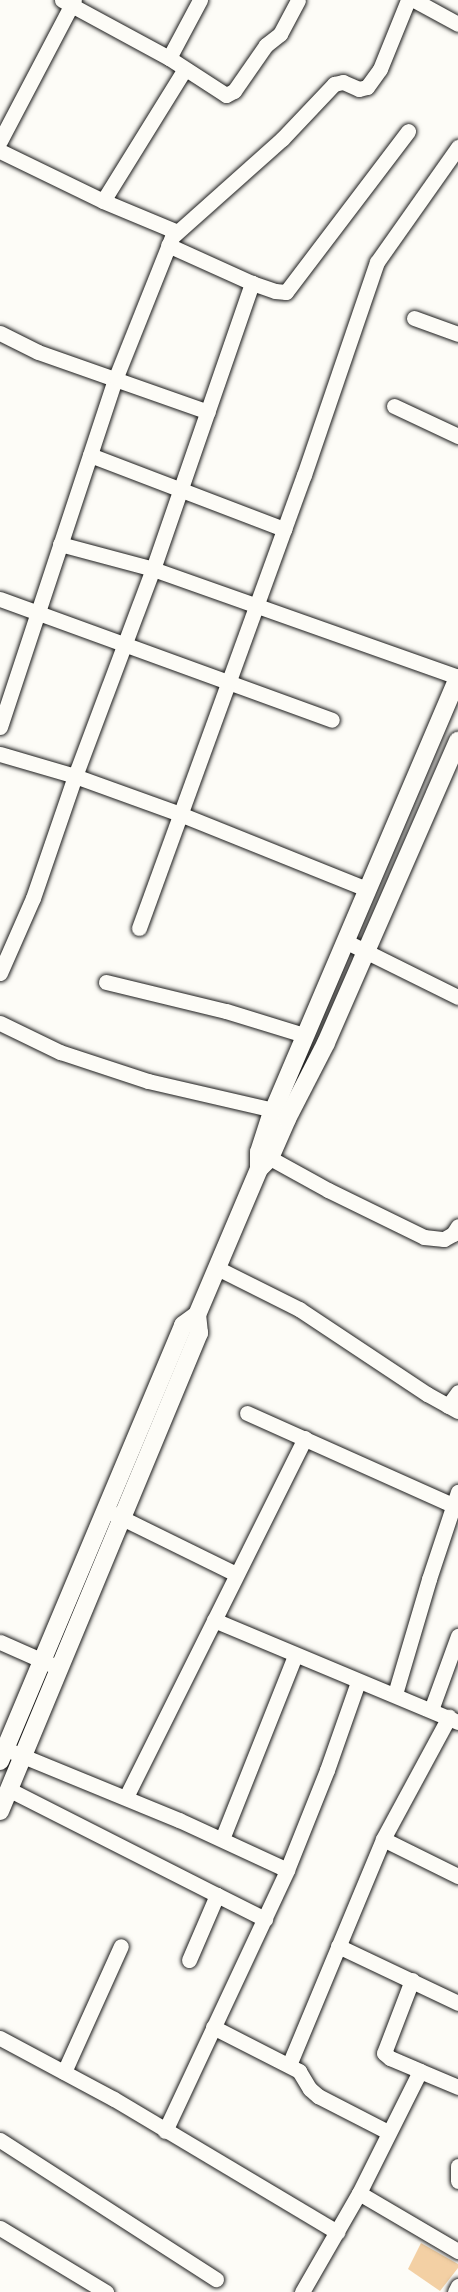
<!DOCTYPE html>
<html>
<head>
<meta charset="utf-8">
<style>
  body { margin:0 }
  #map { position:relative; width:458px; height:2292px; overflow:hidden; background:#fdfcf7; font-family:Mali,sans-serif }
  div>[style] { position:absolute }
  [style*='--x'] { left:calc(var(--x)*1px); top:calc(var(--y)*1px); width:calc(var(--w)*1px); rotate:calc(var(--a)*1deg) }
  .building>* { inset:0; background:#f3d0a4 }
  .roads { filter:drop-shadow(0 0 2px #1c1c1c) drop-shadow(0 0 2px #1c1c1c) }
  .minor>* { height:15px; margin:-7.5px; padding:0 7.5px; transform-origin:7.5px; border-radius:7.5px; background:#fdfcf7 }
  .tertiary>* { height:18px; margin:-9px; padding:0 9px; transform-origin:9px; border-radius:9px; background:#fdfcf7 }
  span { translate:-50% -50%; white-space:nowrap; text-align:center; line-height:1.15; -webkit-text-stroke:4.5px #fdfcf7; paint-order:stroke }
</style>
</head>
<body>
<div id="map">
  <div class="building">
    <div style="clip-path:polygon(421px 2243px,458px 2264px,458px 2268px,440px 2291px,408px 2269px)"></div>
  </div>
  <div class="roads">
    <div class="minor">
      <div style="--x:62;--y:0;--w:122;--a:28.5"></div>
      <div style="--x:169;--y:58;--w:68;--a:33"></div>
      <div style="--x:226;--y:95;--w:9;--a:-27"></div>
      <div style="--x:234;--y:91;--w:56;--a:-55.2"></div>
      <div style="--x:266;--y:45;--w:18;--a:-38"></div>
      <div style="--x:280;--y:34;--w:38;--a:-62"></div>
      <div style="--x:414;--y:0;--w:50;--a:28.6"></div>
      <div style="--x:169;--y:58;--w:66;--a:-61.9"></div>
      <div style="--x:0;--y:141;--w:159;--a:-62.3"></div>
      <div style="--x:0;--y:151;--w:114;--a:25.9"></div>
      <div style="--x:103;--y:201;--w:155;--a:-58.2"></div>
      <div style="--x:103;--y:201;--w:78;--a:22.6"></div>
      <div style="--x:252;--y:283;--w:24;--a:19"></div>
      <div style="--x:275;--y:291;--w:11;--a:5"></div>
      <div style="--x:286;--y:292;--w:202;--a:-52.8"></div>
      <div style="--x:414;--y:318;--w:47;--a:20"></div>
      <div style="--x:0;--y:333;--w:42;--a:26.6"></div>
      <div style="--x:38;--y:352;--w:180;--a:19.4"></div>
      <div style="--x:394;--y:406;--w:71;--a:25.1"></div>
      <div style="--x:90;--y:455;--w:208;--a:20.9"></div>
      <div style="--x:60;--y:544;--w:96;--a:15"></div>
      <div style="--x:153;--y:569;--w:324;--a:19.5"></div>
      <div style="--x:0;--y:599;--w:353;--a:20"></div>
      <div style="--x:0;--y:727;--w:369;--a:-71.7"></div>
      <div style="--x:116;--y:377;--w:151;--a:-68.2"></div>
      <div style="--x:172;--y:237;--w:147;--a:-41.7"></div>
      <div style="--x:282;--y:139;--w:76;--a:-46.6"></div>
      <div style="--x:334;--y:84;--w:9;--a:-13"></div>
      <div style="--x:343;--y:82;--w:17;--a:24"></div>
      <div style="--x:359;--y:89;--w:8;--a:-14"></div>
      <div style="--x:367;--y:87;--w:22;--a:-54"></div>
      <div style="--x:380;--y:69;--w:74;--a:-67.9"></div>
      <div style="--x:0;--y:754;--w:78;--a:16.3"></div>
      <div style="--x:75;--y:776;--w:112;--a:19.9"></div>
      <div style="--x:180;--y:814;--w:201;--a:21.9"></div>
      <div style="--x:139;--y:928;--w:482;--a:-70"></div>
      <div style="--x:304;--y:475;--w:225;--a:-71.1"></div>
      <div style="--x:377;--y:262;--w:141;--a:-54.8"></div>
      <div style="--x:345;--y:941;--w:126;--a:26.4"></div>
      <div style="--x:0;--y:973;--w:82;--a:-66.3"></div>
      <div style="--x:33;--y:898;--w:129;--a:-71"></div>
      <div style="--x:75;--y:776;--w:221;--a:-69.4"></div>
      <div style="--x:153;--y:569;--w:303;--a:-70.9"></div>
      <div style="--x:252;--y:283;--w:92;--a:-155.7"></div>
      <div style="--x:106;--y:982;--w:123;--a:13.6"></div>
      <div style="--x:226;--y:1011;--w:82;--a:17.1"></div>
      <div style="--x:0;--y:1023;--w:67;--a:25.8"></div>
      <div style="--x:60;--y:1052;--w:93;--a:18.2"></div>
      <div style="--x:148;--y:1081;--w:129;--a:13"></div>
      <div style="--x:261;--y:1153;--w:77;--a:28.9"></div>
      <div style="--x:328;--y:1190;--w:107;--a:26.1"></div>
      <div style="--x:424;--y:1237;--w:20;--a:6"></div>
      <div style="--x:444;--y:1239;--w:10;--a:-29"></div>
      <div style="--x:453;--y:1234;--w:9;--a:-58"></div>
      <div style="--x:217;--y:1268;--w:92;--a:26.6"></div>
      <div style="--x:299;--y:1309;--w:154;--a:33.6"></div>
      <div style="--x:427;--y:1394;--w:35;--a:29"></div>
      <div style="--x:448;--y:1406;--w:17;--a:-54"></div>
      <div style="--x:247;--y:1413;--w:226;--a:24.1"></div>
      <div style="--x:112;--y:1513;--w:138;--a:26.2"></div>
      <div style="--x:214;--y:1620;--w:264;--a:22.7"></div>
      <div style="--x:0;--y:1642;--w:64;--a:23.8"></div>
      <div style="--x:395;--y:1694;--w:120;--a:-73.5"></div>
      <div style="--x:429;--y:1579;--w:92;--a:-71.6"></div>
      <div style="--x:431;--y:1710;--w:79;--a:-70"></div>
      <div style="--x:13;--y:1752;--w:179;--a:22.3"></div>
      <div style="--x:179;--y:1820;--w:119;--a:24.8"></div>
      <div style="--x:8;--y:1789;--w:234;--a:26.9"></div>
      <div style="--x:126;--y:1797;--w:401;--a:-63.5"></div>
      <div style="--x:222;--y:1839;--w:197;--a:-68.3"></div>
      <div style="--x:383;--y:1839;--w:84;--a:26.3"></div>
      <div style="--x:338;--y:1946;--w:133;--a:25.4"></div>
      <div style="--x:189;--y:1960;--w:71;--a:-66.7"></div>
      <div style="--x:217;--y:1895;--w:54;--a:26.6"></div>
      <div style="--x:412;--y:1980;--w:78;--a:111"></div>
      <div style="--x:384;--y:2053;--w:8;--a:40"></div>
      <div style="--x:390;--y:2058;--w:33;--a:23"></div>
      <div style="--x:213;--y:2027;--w:97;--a:27.1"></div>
      <div style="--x:299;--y:2071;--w:21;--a:59"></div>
      <div style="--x:310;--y:2089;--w:11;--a:41"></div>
      <div style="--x:318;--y:2096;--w:79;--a:27.2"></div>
      <div style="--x:0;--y:2038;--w:129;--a:28.2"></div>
      <div style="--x:114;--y:2099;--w:260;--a:30.8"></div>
      <div style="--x:289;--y:2065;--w:245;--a:-67.4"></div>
      <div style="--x:383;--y:1839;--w:139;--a:-61.6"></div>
      <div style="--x:64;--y:2072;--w:138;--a:-65.7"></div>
      <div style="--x:165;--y:2131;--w:288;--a:-64.9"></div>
      <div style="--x:287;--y:1870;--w:108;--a:-68.2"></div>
      <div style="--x:327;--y:1770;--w:93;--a:-70.6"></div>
      <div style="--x:0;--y:2140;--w:257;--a:32.8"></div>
      <div style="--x:458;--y:2166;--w:15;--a:90"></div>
      <div style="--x:359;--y:2193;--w:115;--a:30.4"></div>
      <div style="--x:0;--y:2228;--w:124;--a:31.1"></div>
      <div style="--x:302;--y:2292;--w:114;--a:-60.1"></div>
      <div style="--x:359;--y:2193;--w:136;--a:-63.4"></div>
      <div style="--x:420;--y:2071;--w:41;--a:22.8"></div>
      <div style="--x:455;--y:2292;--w:7;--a:-63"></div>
    </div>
    <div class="tertiary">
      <div style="--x:259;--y:1169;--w:17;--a:-90"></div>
      <div style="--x:259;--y:1152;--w:38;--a:-72"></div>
      <div style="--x:271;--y:1116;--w:476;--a:-66.9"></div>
      <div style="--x:0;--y:1761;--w:473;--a:-67.2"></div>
      <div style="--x:183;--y:1325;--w:17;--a:-36"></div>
      <div style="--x:197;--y:1315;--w:159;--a:-67"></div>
      <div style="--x:259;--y:1169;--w:16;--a:-45"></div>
      <div style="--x:270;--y:1158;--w:43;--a:-66.4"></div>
      <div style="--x:287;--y:1119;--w:85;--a:-62.8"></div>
      <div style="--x:326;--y:1043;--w:330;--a:-66.4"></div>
      <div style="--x:0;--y:1811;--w:518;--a:-67.4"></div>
      <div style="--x:199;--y:1333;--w:18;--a:-96"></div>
    </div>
  </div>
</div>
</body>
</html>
